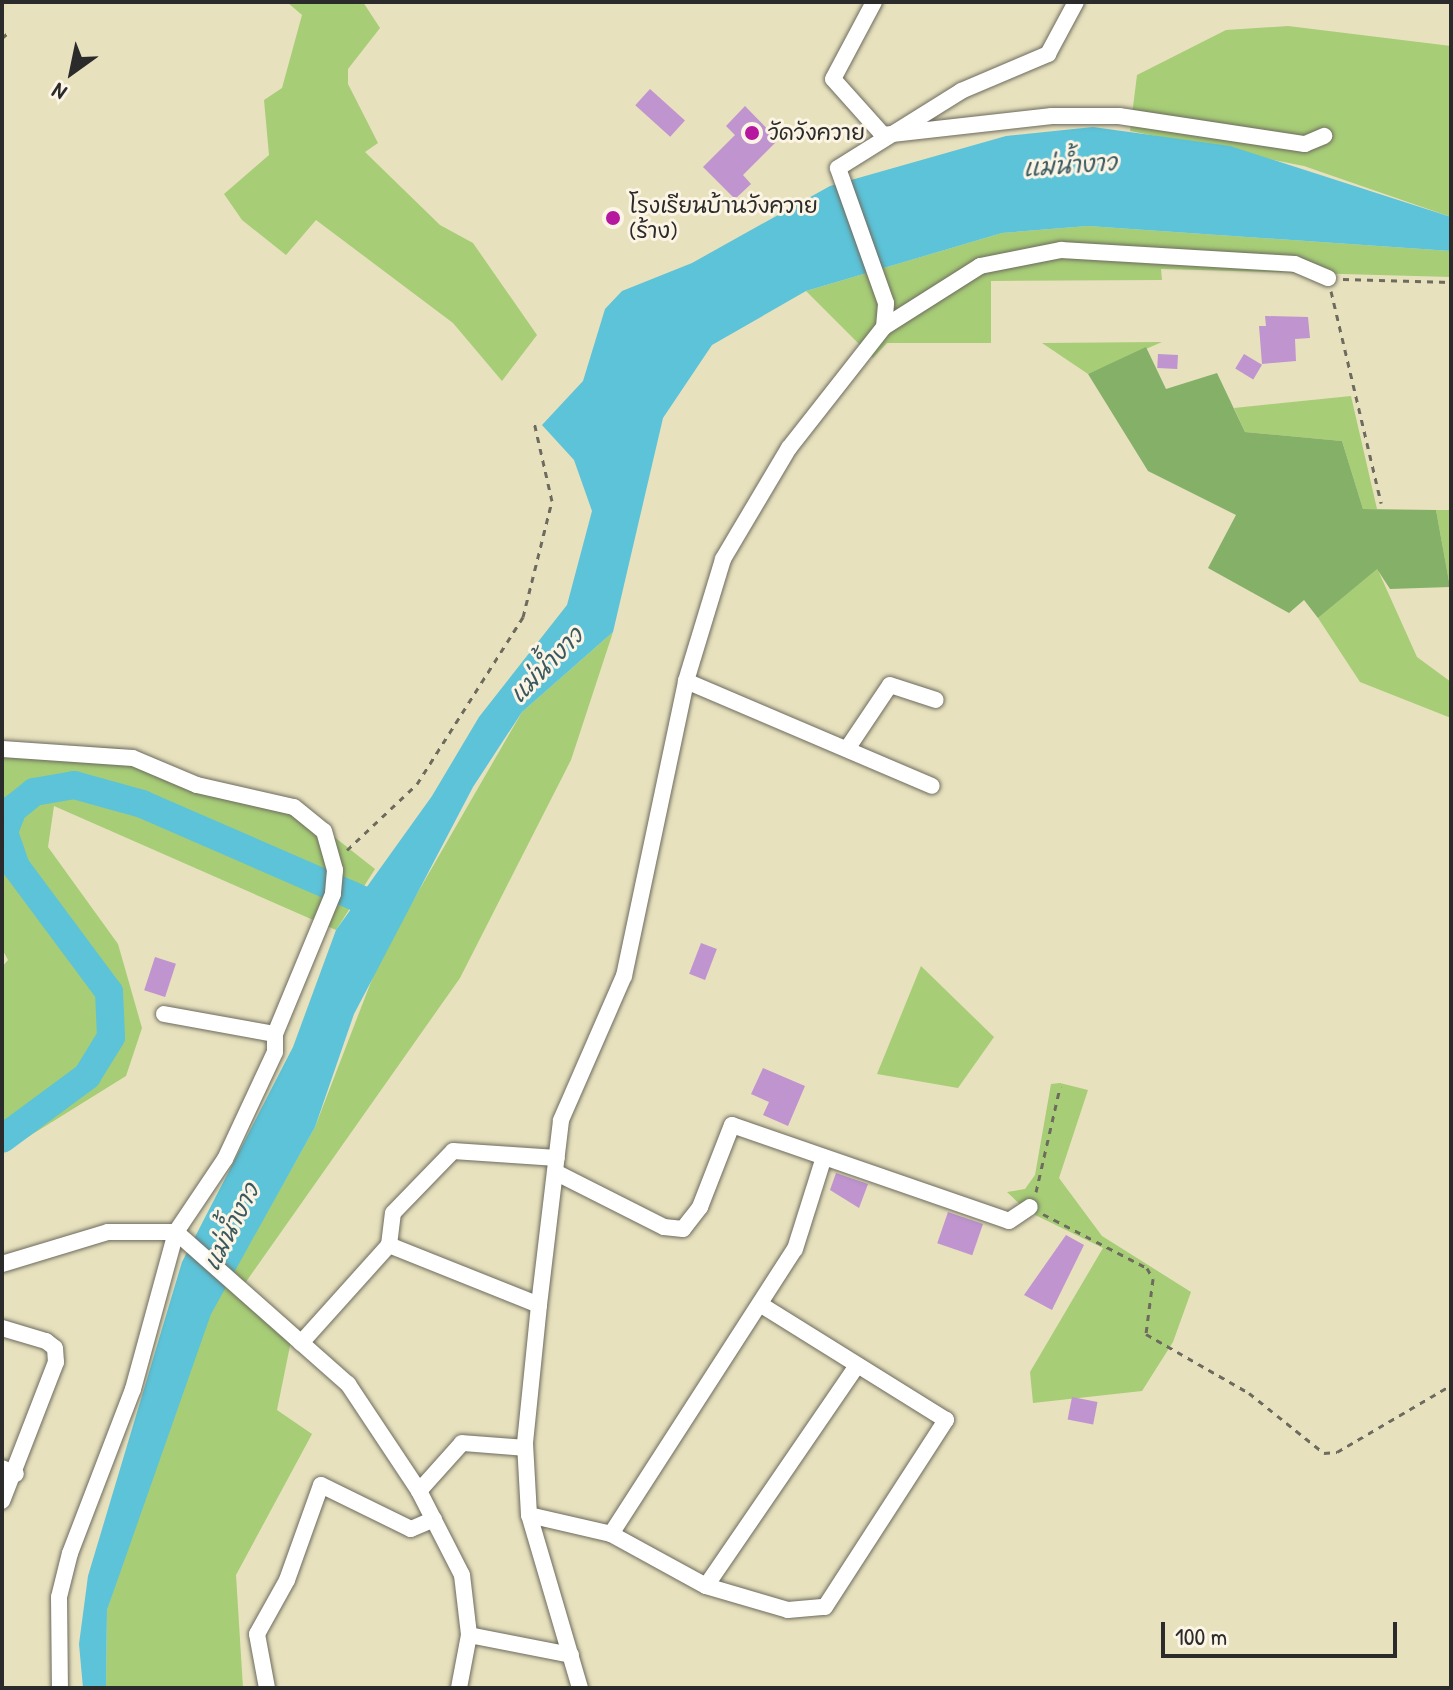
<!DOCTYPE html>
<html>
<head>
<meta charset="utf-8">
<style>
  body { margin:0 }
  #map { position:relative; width:1453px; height:1690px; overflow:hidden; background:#e7e1be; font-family:"Patrick Hand","Playpen Sans Thai",sans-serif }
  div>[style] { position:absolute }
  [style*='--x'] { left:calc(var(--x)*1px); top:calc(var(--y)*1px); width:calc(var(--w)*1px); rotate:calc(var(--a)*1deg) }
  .green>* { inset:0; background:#a7cd77 }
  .forest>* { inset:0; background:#85b068 }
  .water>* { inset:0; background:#5cc3d8 }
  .river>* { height:28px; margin:-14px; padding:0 14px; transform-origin:14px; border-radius:14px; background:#5cc3d8 }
  .building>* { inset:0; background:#bf94cf; transform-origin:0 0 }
  .path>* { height:3px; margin-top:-1.5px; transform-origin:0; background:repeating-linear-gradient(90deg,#6d6b5e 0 6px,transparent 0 12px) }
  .roads { filter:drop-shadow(0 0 2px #6d6b5e) drop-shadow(0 0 2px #6d6b5e) }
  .minor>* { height:16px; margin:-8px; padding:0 8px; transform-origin:8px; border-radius:8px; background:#fff }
  .dots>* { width:22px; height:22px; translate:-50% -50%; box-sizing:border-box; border:4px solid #fcf5e5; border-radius:50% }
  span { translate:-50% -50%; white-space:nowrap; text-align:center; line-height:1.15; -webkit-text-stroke:6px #fcf5e5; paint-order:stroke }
  .poi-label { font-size:22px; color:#2b2b2b }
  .left { translate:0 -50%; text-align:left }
  .water-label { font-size:24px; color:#3a595f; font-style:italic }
  .frame { position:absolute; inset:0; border:4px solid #2b2b2b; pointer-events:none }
  .north { position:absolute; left:32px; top:32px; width:80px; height:80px; -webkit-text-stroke:6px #fcf5e5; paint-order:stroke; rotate:213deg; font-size:22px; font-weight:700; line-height:32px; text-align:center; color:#2b2b2b }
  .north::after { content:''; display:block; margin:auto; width:28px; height:36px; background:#2b2b2b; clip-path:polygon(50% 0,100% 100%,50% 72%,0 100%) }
  .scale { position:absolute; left:1161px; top:1622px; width:236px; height:36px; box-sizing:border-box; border:4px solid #2b2b2b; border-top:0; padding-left:10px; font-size:24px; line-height:28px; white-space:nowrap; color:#2b2b2b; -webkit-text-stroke:6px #fcf5e5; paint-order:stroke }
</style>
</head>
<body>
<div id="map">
  <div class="green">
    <div style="clip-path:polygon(287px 2px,363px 2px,380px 28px,348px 69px,348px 84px,378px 143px,365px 152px,440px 225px,473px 243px,537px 335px,502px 381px,453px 323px,316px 220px,286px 255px,242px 220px,224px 194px,269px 155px,264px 100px,282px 88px,302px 15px)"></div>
    <div style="clip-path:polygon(1288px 26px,1451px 46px,1451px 217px,1304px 166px,1130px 131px,1137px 75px,1226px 30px)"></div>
    <div style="clip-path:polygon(1088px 226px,1451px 251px,1451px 277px,1161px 269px,1162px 280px,991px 281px,991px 343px,887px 343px,873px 358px,806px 291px,1002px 233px)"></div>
    <div style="clip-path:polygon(1162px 342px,1088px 374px,1042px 343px)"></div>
    <div style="clip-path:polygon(1351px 396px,1377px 509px,1363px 509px,1342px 441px,1245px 432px,1234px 408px)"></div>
    <div style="clip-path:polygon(1436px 510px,1451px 510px,1451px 587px,1450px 587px)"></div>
    <div style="clip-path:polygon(1377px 568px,1417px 657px,1451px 682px,1451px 718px,1360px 682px,1318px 618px)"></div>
    <div style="clip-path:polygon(613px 632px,571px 760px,460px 978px,236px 1296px,291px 1341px,277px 1410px,312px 1434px,236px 1575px,243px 1688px,106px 1688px,107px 1610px,171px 1414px,210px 1314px,315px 1127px,381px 956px,522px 712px)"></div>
    <div style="clip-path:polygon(2px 742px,119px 748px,192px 778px,286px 799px,375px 869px,336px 930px,54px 806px,48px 847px,118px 944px,142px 1028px,126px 1076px,2px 1153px,2px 967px,8px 960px,2px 949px)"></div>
    <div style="clip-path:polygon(921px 966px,994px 1037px,958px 1088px,877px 1074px)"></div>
    <div style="clip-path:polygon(1060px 1083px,1088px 1090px,1059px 1178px,1102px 1236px,1191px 1292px,1173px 1342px,1142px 1391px,1033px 1403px,1030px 1372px,1103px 1248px,1027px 1211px,1007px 1192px,1025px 1189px,1035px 1175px,1051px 1084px)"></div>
  </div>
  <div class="forest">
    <div style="clip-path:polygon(1146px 347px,1166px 389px,1217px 373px,1245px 432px,1342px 441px,1363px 509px,1436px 510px,1450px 587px,1390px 589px,1377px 569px,1318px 618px,1304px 600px,1289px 613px,1208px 568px,1236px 515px,1148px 471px,1088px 374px)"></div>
  </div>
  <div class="water">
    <div style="clip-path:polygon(1093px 127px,1230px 146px,1451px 217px,1451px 251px,1088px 226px,1002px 233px,806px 291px,712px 345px,663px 418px,613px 632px,522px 712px,473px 787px,354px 1014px,315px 1127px,211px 1314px,107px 1610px,106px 1688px,83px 1688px,79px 1644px,88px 1576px,182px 1262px,293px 1047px,336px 930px,432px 796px,479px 717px,567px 605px,592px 511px,574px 460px,542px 425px,583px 381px,605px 309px,622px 291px,692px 263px,830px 186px,1006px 136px)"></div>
  </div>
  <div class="river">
    <div style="--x:2;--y:1139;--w:106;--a:-36.5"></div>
    <div style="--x:87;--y:1076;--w:46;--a:-58.4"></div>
    <div style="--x:111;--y:1037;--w:45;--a:-92.5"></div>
    <div style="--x:109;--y:992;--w:156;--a:-126.6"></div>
    <div style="--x:16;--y:867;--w:37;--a:-109"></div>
    <div style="--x:4;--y:832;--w:25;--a:-69"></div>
    <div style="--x:13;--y:809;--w:27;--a:-39"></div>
    <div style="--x:34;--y:792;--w:41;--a:-9.9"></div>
    <div style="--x:74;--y:785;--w:71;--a:15.6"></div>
    <div style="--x:142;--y:804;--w:261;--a:23.5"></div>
  </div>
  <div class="building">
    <div style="left:650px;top:89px;width:47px;height:22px;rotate:42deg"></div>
    <div style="clip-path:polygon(745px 106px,778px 140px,743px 175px,751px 184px,735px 199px,703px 167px,735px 135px,726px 126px)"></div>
    <div style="clip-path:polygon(1265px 316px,1308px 317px,1310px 338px,1295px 339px,1296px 361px,1262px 364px,1259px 326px,1266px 326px)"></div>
    <div style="left:1158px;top:354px;width:20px;height:14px;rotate:3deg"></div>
    <div style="left:1244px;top:354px;width:21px;height:17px;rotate:31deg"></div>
    <div style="left:701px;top:943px;width:17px;height:33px;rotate:21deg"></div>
    <div style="left:155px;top:957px;width:22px;height:35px;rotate:18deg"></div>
    <div style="clip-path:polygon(763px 1068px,805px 1086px,788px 1126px,763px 1115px,769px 1102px,751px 1094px)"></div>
    <div style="clip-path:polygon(836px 1173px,868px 1184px,859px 1208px,830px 1190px)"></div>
    <div style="left:948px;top:1212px;width:37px;height:33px;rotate:19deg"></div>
    <div style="clip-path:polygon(1066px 1235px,1084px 1245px,1052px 1310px,1024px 1295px)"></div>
    <div style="left:1072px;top:1397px;width:26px;height:23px;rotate:11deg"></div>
  </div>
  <div class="path">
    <div style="--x:2;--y:38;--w:11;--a:-41"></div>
    <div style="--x:1343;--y:279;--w:108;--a:1.6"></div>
    <div style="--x:1331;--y:291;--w:218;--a:76.7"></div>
    <div style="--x:347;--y:850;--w:96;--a:-43.3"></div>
    <div style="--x:417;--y:784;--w:198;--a:-57.6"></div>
    <div style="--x:523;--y:617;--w:120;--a:-76"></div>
    <div style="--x:552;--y:501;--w:81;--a:-102.8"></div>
    <div style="--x:1036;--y:1192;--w:108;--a:-77.1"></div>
    <div style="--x:1043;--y:1214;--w:117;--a:27.4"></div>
    <div style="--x:1147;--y:1268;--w:13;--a:61"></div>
    <div style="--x:1153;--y:1279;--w:55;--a:97.3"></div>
    <div style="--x:1146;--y:1334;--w:119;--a:29.8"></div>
    <div style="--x:1249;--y:1393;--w:96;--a:38.7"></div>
    <div style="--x:1324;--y:1453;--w:13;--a:-4"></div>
    <div style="--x:1337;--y:1452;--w:132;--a:-30.4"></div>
  </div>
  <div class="roads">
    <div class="minor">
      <div style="--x:874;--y:2;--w:87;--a:118"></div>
      <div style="--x:833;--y:79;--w:75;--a:48.2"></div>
      <div style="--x:883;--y:135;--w:170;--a:-6.4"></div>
      <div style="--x:1052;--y:116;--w:67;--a:0"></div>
      <div style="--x:1119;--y:116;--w:188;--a:8.6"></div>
      <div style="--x:1305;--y:144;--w:21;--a:-23"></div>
      <div style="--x:884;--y:327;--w:114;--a:-32.4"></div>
      <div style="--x:980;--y:266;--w:83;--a:-11.2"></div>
      <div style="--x:1061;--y:250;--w:234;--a:3.4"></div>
      <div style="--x:1295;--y:264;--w:36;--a:23"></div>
      <div style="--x:686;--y:681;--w:267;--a:23.1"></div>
      <div style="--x:849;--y:746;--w:73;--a:-56.1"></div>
      <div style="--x:890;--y:685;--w:48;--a:18.1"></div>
      <div style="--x:2;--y:749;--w:131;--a:3.9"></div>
      <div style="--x:133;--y:758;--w:69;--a:22.9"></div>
      <div style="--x:197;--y:785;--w:99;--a:12.8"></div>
      <div style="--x:294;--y:807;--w:38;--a:39"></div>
      <div style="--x:324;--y:831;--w:41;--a:74.2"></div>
      <div style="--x:335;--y:870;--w:24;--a:95"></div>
      <div style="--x:333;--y:894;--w:152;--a:112.5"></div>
      <div style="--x:275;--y:1034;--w:18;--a:90"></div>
      <div style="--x:275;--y:1052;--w:118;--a:115"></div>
      <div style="--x:225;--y:1159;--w:88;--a:123.9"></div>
      <div style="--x:176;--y:1232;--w:163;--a:105.3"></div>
      <div style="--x:133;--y:1389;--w:176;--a:111"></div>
      <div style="--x:70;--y:1553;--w:45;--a:104"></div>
      <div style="--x:59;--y:1597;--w:91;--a:89.4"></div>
      <div style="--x:164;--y:1014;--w:113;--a:10.2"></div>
      <div style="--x:555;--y:1172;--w:122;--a:26.8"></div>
      <div style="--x:664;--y:1227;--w:19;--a:6"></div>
      <div style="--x:683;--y:1229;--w:28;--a:-52"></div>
      <div style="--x:700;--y:1207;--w:88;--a:-68.7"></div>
      <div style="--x:732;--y:1125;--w:293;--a:19.1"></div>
      <div style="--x:1009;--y:1221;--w:25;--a:-34"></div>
      <div style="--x:2;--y:1264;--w:111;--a:-16.8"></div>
      <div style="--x:108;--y:1232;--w:68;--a:0"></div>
      <div style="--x:176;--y:1232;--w:230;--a:41.5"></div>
      <div style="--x:348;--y:1384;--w:128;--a:56.4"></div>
      <div style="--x:419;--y:1491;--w:94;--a:62.9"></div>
      <div style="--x:462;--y:1575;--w:60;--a:83.3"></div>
      <div style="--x:469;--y:1635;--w:54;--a:100.7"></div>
      <div style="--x:539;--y:1305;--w:162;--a:-158.2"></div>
      <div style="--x:389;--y:1245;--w:32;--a:-83"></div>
      <div style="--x:393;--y:1213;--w:86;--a:-45.9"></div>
      <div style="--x:453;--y:1151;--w:104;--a:3.9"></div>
      <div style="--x:2;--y:1328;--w:46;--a:16.5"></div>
      <div style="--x:46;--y:1341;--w:11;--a:38"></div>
      <div style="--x:55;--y:1348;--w:14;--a:86"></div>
      <div style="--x:56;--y:1362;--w:149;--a:111.2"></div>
      <div style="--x:301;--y:1343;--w:132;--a:-48.1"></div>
      <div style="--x:2;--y:1468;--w:15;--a:23"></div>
      <div style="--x:419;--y:1491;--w:64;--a:-48.1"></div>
      <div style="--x:462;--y:1443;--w:63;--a:4.5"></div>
      <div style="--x:529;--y:1515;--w:84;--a:13"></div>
      <div style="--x:611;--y:1534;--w:108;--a:28.7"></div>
      <div style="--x:706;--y:1586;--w:85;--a:16.3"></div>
      <div style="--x:788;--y:1610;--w:37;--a:-5"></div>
      <div style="--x:825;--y:1607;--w:223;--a:-57.1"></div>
      <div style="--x:946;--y:1420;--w:218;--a:-148.1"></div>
      <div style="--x:611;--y:1534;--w:339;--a:-57.2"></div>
      <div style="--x:795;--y:1249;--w:93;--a:-72.5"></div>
      <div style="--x:706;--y:1586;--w:264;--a:-55.6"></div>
      <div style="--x:469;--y:1635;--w:104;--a:11.1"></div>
      <div style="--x:267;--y:1688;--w:55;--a:-100.5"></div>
      <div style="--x:257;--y:1634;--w:62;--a:-60.9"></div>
      <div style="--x:287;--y:1580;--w:101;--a:-70.3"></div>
      <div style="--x:321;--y:1485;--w:100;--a:26.1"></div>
      <div style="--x:411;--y:1529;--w:25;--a:-23"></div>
      <div style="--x:580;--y:1688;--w:180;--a:-106.4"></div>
      <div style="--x:529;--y:1515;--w:72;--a:-93.2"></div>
      <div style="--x:525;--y:1443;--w:139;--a:-84.2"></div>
      <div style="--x:539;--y:1305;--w:186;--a:-83.2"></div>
      <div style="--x:561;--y:1120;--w:157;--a:-66.4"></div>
      <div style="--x:624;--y:976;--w:301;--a:-78.1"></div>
      <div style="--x:686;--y:681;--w:127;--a:-73.1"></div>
      <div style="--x:723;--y:559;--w:129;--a:-59.3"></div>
      <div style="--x:789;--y:448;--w:154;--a:-51.9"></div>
      <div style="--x:884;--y:327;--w:24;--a:-85"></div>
      <div style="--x:886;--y:303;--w:143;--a:-109.6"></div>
      <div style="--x:838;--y:168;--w:145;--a:-32"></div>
      <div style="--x:961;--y:91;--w:95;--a:-23"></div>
      <div style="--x:1048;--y:54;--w:59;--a:-61.7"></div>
    </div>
  </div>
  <div class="dots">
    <div style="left:752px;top:133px;background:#b5179e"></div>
    <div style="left:613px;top:218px;background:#b5179e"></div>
  </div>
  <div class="poi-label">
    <span class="left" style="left:768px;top:133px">วัดวังควาย</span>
    <span class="left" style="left:629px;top:218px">โรงเรียนบ้านวังควาย<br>(ร้าง)</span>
  </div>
  <div class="water-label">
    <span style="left:1070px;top:165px;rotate:-4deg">แม่น้ำงาว</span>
    <span style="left:546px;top:665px;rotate:-46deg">แม่น้ำงาว</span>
    <span style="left:231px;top:1227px;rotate:-63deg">แม่น้ำงาว</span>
  </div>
  <div class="frame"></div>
  <div class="north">N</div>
  <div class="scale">100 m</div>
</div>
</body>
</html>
